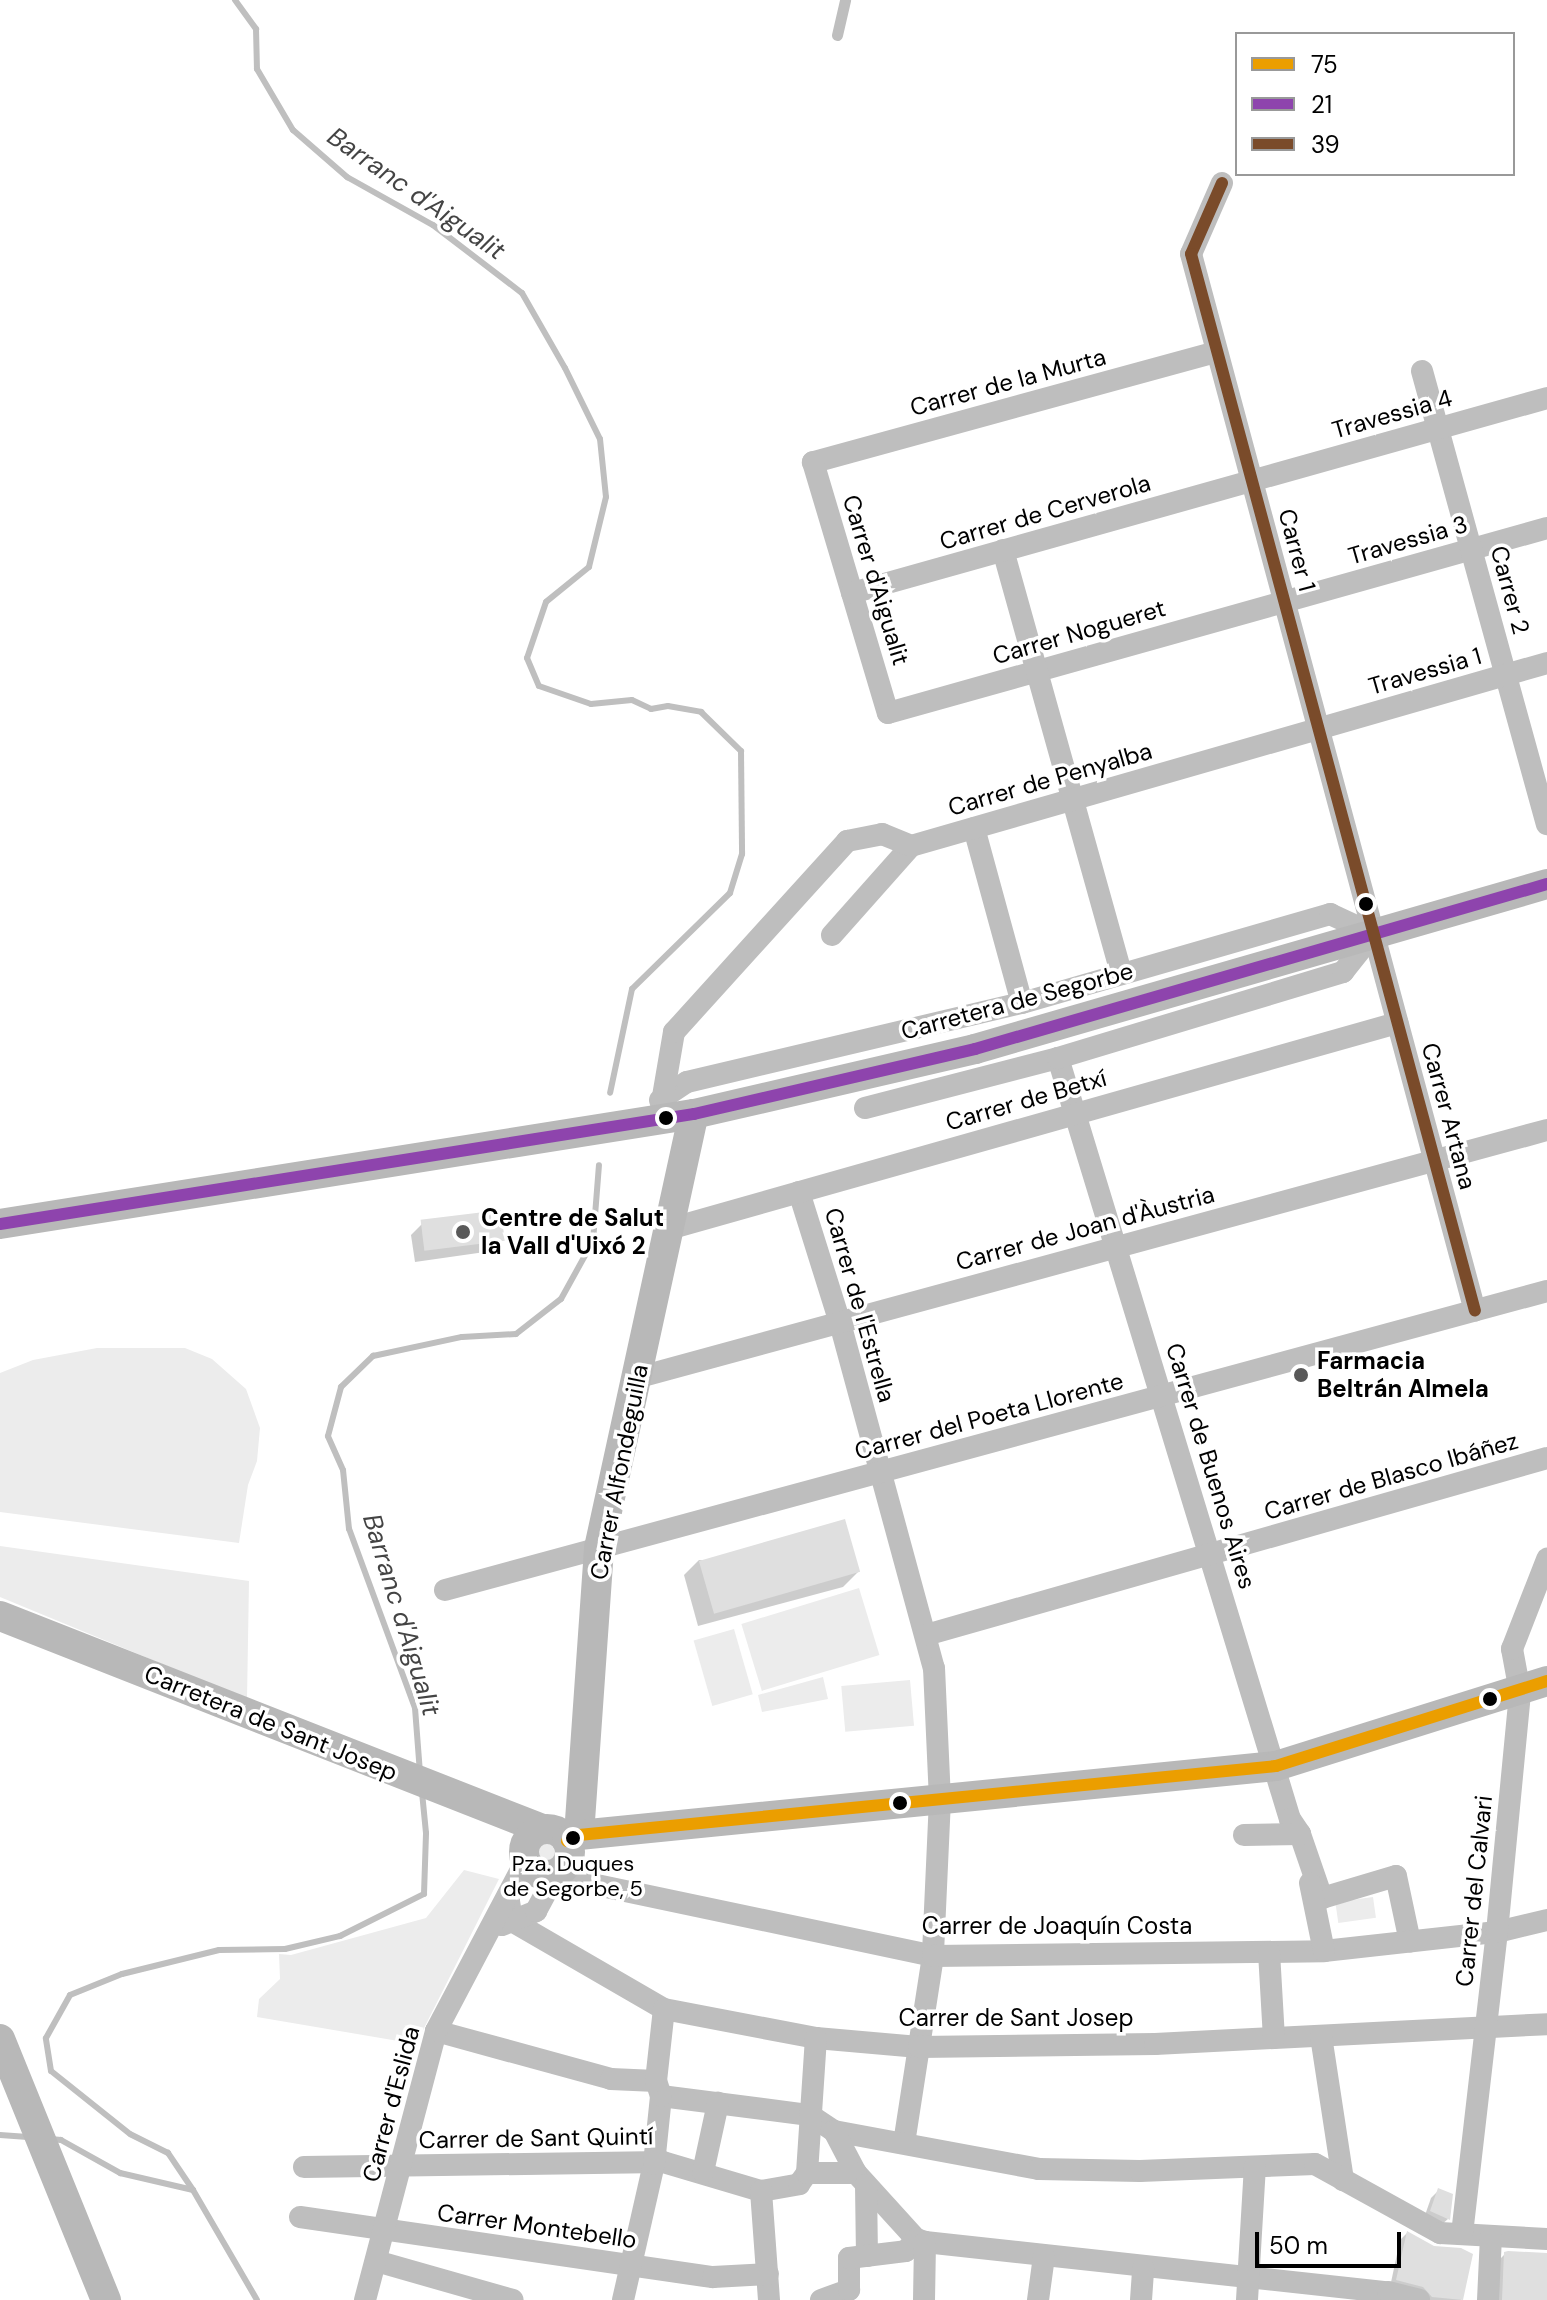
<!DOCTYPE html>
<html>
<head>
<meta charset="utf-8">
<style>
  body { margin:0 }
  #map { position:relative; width:1547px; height:2300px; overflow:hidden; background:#fff; font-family:"DM Sans",sans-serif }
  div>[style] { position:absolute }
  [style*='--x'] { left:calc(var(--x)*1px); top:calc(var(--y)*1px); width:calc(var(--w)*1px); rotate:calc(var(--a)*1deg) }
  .green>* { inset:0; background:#ececec; transform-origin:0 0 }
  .round { border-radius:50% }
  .shadow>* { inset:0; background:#0003 }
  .stream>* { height:6px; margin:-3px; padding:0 3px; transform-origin:3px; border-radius:3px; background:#bfbfbf }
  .building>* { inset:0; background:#dfdfdf; transform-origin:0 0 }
  .lane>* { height:11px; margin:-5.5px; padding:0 5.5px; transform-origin:5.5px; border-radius:5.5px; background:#bebebe }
  .street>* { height:22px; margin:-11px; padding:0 11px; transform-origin:11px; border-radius:11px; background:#bebebe }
  .secondary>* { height:30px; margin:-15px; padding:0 15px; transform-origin:15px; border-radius:15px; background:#b8b8b8 }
  .secondary>.ring { margin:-15px; padding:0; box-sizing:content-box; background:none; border:30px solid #b8b8b8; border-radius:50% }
  .bus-1>* { height:12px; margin:-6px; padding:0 6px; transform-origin:6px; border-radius:6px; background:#eb9e00 }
  .bus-2>* { height:12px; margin:-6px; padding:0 6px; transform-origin:6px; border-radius:6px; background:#8e44ad }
  .bus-3>* { height:12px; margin:-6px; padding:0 6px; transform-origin:6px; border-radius:6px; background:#7a4b2a }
  .dots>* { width:22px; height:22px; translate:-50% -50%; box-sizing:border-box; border:4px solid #fff; border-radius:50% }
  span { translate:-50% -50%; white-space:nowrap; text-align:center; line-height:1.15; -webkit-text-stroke:7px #fff; paint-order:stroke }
  .bus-label { font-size:22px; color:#000 }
  .street-label { font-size:24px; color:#000 }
  .poi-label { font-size:24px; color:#000; font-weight:700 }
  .left { translate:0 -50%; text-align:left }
  .water-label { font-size:26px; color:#444; font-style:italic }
  .legend { position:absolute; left:1235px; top:32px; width:280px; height:144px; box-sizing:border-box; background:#fff; border:2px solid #999; margin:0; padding:10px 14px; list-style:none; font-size:24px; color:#000 }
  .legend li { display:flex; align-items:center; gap:16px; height:40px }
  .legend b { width:40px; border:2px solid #999 }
  .scale { position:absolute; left:1255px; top:2232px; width:146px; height:36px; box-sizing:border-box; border:4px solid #000; border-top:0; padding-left:10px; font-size:24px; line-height:28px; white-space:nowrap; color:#000; -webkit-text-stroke:6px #fff; paint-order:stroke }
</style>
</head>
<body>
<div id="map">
  <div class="green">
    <div style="clip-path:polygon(97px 1348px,185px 1348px,212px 1359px,246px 1389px,260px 1428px,257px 1461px,248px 1485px,239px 1543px,0 1512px,0 1373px,33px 1360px)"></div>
    <div style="clip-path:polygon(0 1546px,249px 1581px,247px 1699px,0 1597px)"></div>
    <div style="left:859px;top:1588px;width:70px;height:123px;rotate:73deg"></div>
    <div style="left:734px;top:1629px;width:68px;height:42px;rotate:74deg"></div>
    <div style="clip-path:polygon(823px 1677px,828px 1699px,762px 1712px,758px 1695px)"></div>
    <div style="left:910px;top:1680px;width:46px;height:69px;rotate:85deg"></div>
    <div class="round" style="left:533px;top:1838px;width:26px;height:26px"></div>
    <div style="clip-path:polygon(464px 1870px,499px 1879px,416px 2044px,257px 2017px,259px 1999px,280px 1979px,279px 1954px,291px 1955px,426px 1918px)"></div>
    <div style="left:1373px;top:1897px;width:21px;height:38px;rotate:82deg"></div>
  </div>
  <div class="shadow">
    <div style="clip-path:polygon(422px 1224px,503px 1240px,492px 1251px,415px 1262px,411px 1235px)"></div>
    <div style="clip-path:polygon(699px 1560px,858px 1572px,843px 1587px,698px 1626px,684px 1575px)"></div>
    <div style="clip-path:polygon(1438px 2191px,1448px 2219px,1441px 2225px,1424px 2218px,1431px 2198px)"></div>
    <div style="clip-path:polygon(1407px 2233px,1433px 2247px,1471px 2255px,1461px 2300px,1423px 2300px,1390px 2287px,1400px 2240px)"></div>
    <div style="clip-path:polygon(1547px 2253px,1547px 2300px,1490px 2300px,1493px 2266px,1505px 2254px)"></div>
  </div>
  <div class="stream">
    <div style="--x:235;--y:0;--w:36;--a:54"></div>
    <div style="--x:256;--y:29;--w:40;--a:88.6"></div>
    <div style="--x:257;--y:69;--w:71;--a:59.5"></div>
    <div style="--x:293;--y:130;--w:72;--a:41"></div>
    <div style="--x:347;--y:177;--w:98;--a:29.2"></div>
    <div style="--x:433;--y:225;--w:112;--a:37.4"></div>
    <div style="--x:522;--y:293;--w:86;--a:60.2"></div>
    <div style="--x:565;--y:368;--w:79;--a:63.8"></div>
    <div style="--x:600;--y:439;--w:58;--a:84.1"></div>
    <div style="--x:606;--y:497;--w:72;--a:103.7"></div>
    <div style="--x:589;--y:567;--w:55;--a:140.9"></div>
    <div style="--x:546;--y:602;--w:59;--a:108.7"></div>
    <div style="--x:527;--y:658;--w:30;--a:67"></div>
    <div style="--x:539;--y:686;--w:55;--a:19.1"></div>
    <div style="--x:591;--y:704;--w:41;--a:-5.6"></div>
    <div style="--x:632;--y:700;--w:21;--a:25"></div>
    <div style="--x:651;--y:709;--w:17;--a:-10"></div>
    <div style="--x:668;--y:706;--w:34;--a:10"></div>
    <div style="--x:701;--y:712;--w:56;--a:44.3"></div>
    <div style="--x:741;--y:751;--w:103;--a:89.4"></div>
    <div style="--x:742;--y:854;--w:41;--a:107.1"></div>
    <div style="--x:730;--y:893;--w:137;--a:135.6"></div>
    <div style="--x:632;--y:989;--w:106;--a:101.9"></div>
    <div style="--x:420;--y:1773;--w:65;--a:-94.4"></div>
    <div style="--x:415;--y:1708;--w:191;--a:-110.2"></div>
    <div style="--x:349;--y:1529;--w:59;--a:-95.8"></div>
    <div style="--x:343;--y:1470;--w:37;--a:-114"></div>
    <div style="--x:328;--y:1436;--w:51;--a:-75.1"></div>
    <div style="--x:341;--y:1387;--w:45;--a:-44.1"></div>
    <div style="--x:373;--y:1356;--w:91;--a:-12.1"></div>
    <div style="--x:462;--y:1337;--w:54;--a:-3.2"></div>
    <div style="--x:516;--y:1334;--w:57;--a:-37.9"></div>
    <div style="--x:561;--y:1299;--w:66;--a:-61.1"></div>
    <div style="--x:593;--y:1241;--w:76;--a:-85.5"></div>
    <div style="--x:0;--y:2135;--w:28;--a:4"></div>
    <div style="--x:51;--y:2139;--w:10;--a:6"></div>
    <div style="--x:61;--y:2140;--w:68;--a:29.2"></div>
    <div style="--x:120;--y:2173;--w:75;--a:13.1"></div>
    <div style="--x:193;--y:2190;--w:127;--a:59.8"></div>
    <div style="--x:193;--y:2190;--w:45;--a:-124"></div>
    <div style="--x:168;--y:2153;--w:42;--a:-153.4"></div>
    <div style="--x:130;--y:2134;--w:101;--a:-141.4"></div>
    <div style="--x:51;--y:2071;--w:33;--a:-99"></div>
    <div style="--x:46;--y:2038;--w:49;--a:-60.8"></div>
    <div style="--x:70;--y:1995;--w:56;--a:-22"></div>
    <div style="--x:122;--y:1974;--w:100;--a:-13.9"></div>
    <div style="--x:219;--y:1950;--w:66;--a:-0.9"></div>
    <div style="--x:285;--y:1949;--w:57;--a:-13.3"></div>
    <div style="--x:340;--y:1936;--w:94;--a:-26.6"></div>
    <div style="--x:424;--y:1894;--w:61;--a:-88.1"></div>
    <div style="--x:426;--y:1833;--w:41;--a:-95.6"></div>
  </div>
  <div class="building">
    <div style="left:501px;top:1210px;width:31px;height:81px;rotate:83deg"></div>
    <div style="left:845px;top:1519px;width:55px;height:152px;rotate:74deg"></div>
    <div style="clip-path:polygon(1438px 2188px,1453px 2194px,1450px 2220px,1430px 2211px)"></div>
    <div style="clip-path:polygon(1407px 2231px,1434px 2246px,1461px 2248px,1473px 2254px,1463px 2300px,1432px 2297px,1423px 2287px,1396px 2280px)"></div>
    <div style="clip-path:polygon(1508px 2251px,1547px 2253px,1547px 2300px,1502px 2300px,1504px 2252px)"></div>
  </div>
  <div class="lane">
    <div style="--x:837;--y:35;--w:36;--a:-77"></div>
  </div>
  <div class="street">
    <div style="--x:1222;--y:183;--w:77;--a:113.6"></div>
    <div style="--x:1191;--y:254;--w:1094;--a:74.96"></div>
    <div style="--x:1216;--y:352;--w:418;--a:164.7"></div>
    <div style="--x:813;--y:462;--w:262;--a:73.4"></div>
    <div style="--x:888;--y:713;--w:684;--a:-15.68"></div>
    <div style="--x:1422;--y:371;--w:470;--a:74.6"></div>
    <div style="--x:1003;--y:550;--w:440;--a:74.4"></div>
    <div style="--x:852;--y:593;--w:722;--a:-15.67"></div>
    <div style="--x:974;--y:828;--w:181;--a:74.7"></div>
    <div style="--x:832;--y:935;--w:119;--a:-48.4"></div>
    <div style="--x:911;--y:846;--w:662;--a:-16.05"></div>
    <div style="--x:1058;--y:1058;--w:796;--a:73.05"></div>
    <div style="--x:1290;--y:1819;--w:18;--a:56"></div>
    <div style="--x:1300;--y:1834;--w:68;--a:71"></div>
    <div style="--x:1322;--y:1898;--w:77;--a:-16.6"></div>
    <div style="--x:1396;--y:1876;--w:67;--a:78"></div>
    <div style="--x:660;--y:1100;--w:32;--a:-34"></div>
    <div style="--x:687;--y:1082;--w:344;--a:-13.3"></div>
    <div style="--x:1022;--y:1003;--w:321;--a:-16.1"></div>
    <div style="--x:1330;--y:914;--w:47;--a:24.9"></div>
    <div style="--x:661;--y:1108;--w:77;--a:-80.3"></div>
    <div style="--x:674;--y:1032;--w:258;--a:-47.8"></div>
    <div style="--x:847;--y:841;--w:36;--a:-11"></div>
    <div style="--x:882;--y:834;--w:31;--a:22"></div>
    <div style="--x:865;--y:1108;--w:199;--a:-14.5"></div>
    <div style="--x:1058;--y:1058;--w:298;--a:-16.8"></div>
    <div style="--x:1343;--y:972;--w:48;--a:-51.7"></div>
    <div style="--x:799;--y:1192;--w:137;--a:72.6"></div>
    <div style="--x:840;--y:1323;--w:358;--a:74.8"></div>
    <div style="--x:934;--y:1668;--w:131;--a:87.4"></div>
    <div style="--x:940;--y:1799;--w:157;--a:92.6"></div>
    <div style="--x:933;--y:1956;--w:189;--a:98.8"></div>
    <div style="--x:669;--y:1229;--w:757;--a:-15.8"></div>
    <div style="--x:636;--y:1378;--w:944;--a:-15.23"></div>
    <div style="--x:445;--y:1590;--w:1142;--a:-15.18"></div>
    <div style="--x:926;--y:1635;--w:646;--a:-15.91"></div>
    <div style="--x:1244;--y:1835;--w:56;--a:-1"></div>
    <div style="--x:560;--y:1871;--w:16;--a:35"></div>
    <div style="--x:573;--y:1880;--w:368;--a:11.9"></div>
    <div style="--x:933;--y:1956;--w:391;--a:-0.7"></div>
    <div style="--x:1324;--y:1951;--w:174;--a:-6.3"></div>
    <div style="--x:1497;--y:1932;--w:51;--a:-13.5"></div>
    <div style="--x:1310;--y:1883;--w:69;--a:78.4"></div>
    <div style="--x:508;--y:1895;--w:26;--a:81"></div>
    <div style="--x:512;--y:1921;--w:176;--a:30.1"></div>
    <div style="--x:664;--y:2009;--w:155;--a:10.8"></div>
    <div style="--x:816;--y:2038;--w:103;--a:5"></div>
    <div style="--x:919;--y:2047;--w:236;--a:-0.7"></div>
    <div style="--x:1155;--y:2044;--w:393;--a:-2.9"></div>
    <div style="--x:502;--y:1925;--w:37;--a:-22"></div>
    <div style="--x:536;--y:1911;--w:44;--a:-61.7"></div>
    <div style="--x:1269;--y:1952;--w:86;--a:86.7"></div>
    <div style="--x:436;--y:2031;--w:181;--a:15.3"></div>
    <div style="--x:611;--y:2079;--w:45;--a:2.5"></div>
    <div style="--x:1321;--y:2036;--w:146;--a:81.3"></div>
    <div style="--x:661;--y:2096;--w:150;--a:7.3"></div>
    <div style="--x:810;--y:2115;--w:29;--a:34"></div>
    <div style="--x:834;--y:2131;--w:208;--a:10.5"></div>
    <div style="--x:1039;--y:2169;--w:101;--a:1.1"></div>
    <div style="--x:1140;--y:2171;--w:175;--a:-2.3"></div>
    <div style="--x:1315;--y:2164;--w:143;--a:28.9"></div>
    <div style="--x:1440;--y:2233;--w:107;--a:3.2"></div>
    <div style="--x:834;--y:2131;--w:47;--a:62.4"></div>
    <div style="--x:856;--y:2173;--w:89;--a:47.7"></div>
    <div style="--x:916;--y:2239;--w:9;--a:18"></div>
    <div style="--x:925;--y:2242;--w:466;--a:6.2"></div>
    <div style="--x:1388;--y:2292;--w:32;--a:14"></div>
    <div style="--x:304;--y:2167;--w:359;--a:-0.8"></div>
    <div style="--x:663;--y:2162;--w:102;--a:16.5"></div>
    <div style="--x:761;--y:2191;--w:39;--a:-10"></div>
    <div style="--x:799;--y:2184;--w:14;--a:-54"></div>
    <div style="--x:703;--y:2172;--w:71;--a:-77.7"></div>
    <div style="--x:807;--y:2173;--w:135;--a:-86.2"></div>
    <div style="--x:807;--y:2173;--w:49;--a:0"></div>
    <div style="--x:866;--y:2185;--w:71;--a:89.2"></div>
    <div style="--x:761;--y:2191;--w:109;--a:85.8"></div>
    <div style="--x:300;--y:2217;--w:417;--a:8.3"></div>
    <div style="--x:713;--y:2277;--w:55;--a:-3.1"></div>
    <div style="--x:1462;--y:2234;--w:304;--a:-83.4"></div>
    <div style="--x:1497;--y:1932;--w:241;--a:-84.5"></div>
    <div style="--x:1520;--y:1692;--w:44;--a:-100.5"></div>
    <div style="--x:1512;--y:1649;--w:97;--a:-68.7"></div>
    <div style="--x:376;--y:2261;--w:142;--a:15.9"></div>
    <div style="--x:365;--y:2300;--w:278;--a:-75.2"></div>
    <div style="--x:436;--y:2031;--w:193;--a:-62.2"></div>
    <div style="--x:623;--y:2300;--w:139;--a:-77.2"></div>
    <div style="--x:654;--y:2164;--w:68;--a:-84.1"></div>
    <div style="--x:661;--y:2096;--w:16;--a:-108"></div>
    <div style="--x:656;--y:2081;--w:72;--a:-83.7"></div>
    <div style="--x:821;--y:2300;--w:30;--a:-20"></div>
    <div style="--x:849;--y:2290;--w:32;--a:-90"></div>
    <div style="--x:849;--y:2258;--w:57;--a:-7"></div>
    <div style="--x:906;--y:2251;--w:16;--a:-50"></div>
    <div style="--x:924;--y:2300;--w:58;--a:-89"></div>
    <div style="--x:1038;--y:2300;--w:44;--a:-82.2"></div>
    <div style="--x:1141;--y:2300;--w:32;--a:-86"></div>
    <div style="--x:1247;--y:2300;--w:133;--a:-86.6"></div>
    <div style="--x:1488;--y:2300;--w:64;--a:-87.3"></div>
  </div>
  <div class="secondary">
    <div style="--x:0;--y:1224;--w:703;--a:-9.01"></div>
    <div style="--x:694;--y:1114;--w:288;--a:-13"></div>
    <div style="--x:975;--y:1049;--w:595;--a:-16.09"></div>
    <div style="--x:0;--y:1616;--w:582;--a:21.45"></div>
    <div class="ring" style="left:524px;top:1829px;width:16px;height:16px"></div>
    <div style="--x:579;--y:1835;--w:288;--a:-86"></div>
    <div style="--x:599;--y:1548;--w:444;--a:-77.7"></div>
    <div style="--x:567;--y:1841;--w:13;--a:-27"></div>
    <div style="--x:579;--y:1835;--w:700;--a:-5.65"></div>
    <div style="--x:1276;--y:1766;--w:284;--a:-17.4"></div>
    <div style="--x:0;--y:2039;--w:282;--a:67.9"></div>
  </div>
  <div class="bus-1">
    <div style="--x:567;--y:1841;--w:13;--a:-27"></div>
    <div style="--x:579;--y:1835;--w:700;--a:-5.65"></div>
    <div style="--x:1276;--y:1766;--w:284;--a:-17.4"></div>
  </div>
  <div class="bus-2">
    <div style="--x:0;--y:1224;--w:703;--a:-9.01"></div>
    <div style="--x:694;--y:1114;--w:288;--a:-13"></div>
    <div style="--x:975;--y:1049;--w:595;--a:-16.09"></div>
  </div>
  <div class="bus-3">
    <div style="--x:1222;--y:183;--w:77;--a:113.6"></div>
    <div style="--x:1191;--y:254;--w:1094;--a:74.96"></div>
  </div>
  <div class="dots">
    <div style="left:1366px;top:904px;background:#000"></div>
    <div style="left:666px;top:1118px;background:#000"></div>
    <div style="left:463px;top:1232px;background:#595959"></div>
    <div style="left:1301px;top:1375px;background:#595959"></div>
    <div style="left:1490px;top:1699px;background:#000"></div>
    <div style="left:900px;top:1803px;background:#000"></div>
    <div style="left:573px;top:1838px;background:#000"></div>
  </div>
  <div class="bus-label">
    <span style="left:573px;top:1876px">Pza. Duques<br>de Segorbe, 5</span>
  </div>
  <div class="street-label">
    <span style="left:1008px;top:382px;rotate:-15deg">Carrer de la Murta</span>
    <span style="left:1392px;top:414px;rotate:-16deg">Travessia 4</span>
    <span style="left:1045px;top:512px;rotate:-16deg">Carrer de Cerverola</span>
    <span style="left:1408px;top:540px;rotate:-16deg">Travessia 3</span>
    <span style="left:1297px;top:550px;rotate:75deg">Carrer 1</span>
    <span style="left:876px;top:580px;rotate:73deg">Carrer d'Aigualit</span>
    <span style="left:1510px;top:590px;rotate:75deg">Carrer 2</span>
    <span style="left:1079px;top:632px;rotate:-16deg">Carrer Nogueret</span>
    <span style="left:1425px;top:671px;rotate:-16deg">Travessia 1</span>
    <span style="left:1050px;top:779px;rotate:-16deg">Carrer de Penyalba</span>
    <span style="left:1017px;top:1001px;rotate:-15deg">Carretera de Segorbe</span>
    <span style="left:1026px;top:1100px;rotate:-16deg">Carrer de Betxí</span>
    <span style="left:1449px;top:1116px;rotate:75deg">Carrer Artana</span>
    <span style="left:1085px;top:1228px;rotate:-15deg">Carrer de Joan d'Àustria</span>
    <span style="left:860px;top:1305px;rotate:74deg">Carrer de l'Estrella</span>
    <span style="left:989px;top:1416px;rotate:-15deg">Carrer del Poeta Llorente</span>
    <span style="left:1211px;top:1466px;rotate:73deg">Carrer de Buenos Aires</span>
    <span style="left:619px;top:1472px;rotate:-79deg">Carrer Alfondeguilla</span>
    <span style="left:1391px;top:1476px;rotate:-16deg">Carrer de Blasco Ibáñez</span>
    <span style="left:271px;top:1723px;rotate:22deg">Carretera de Sant Josep</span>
    <span style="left:1474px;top:1891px;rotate:-84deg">Carrer del Calvari</span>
    <span style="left:1057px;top:1926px">Carrer de Joaquín Costa</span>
    <span style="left:1016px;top:2018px">Carrer de Sant Josep</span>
    <span style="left:391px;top:2104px;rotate:-75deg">Carrer d'Eslida</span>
    <span style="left:536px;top:2138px;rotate:-1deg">Carrer de Sant Quintí</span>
    <span style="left:537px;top:2226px;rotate:8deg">Carrer Montebello</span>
  </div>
  <div class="poi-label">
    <span class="left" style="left:481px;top:1232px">Centre de Salut<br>la Vall d'Uixó 2</span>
    <span class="left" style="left:1317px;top:1375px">Farmacia<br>Beltrán Almela</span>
  </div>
  <div class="water-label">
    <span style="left:416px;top:194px;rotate:35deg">Barranc d'Aigualit</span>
    <span style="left:401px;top:1615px;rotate:73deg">Barranc d'Aigualit</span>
  </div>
  <ul class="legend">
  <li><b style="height:10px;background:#eb9e00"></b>75</li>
  <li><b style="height:10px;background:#8e44ad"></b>21</li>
  <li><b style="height:10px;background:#7a4b2a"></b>39</li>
  </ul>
  <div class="scale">50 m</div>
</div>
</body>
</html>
